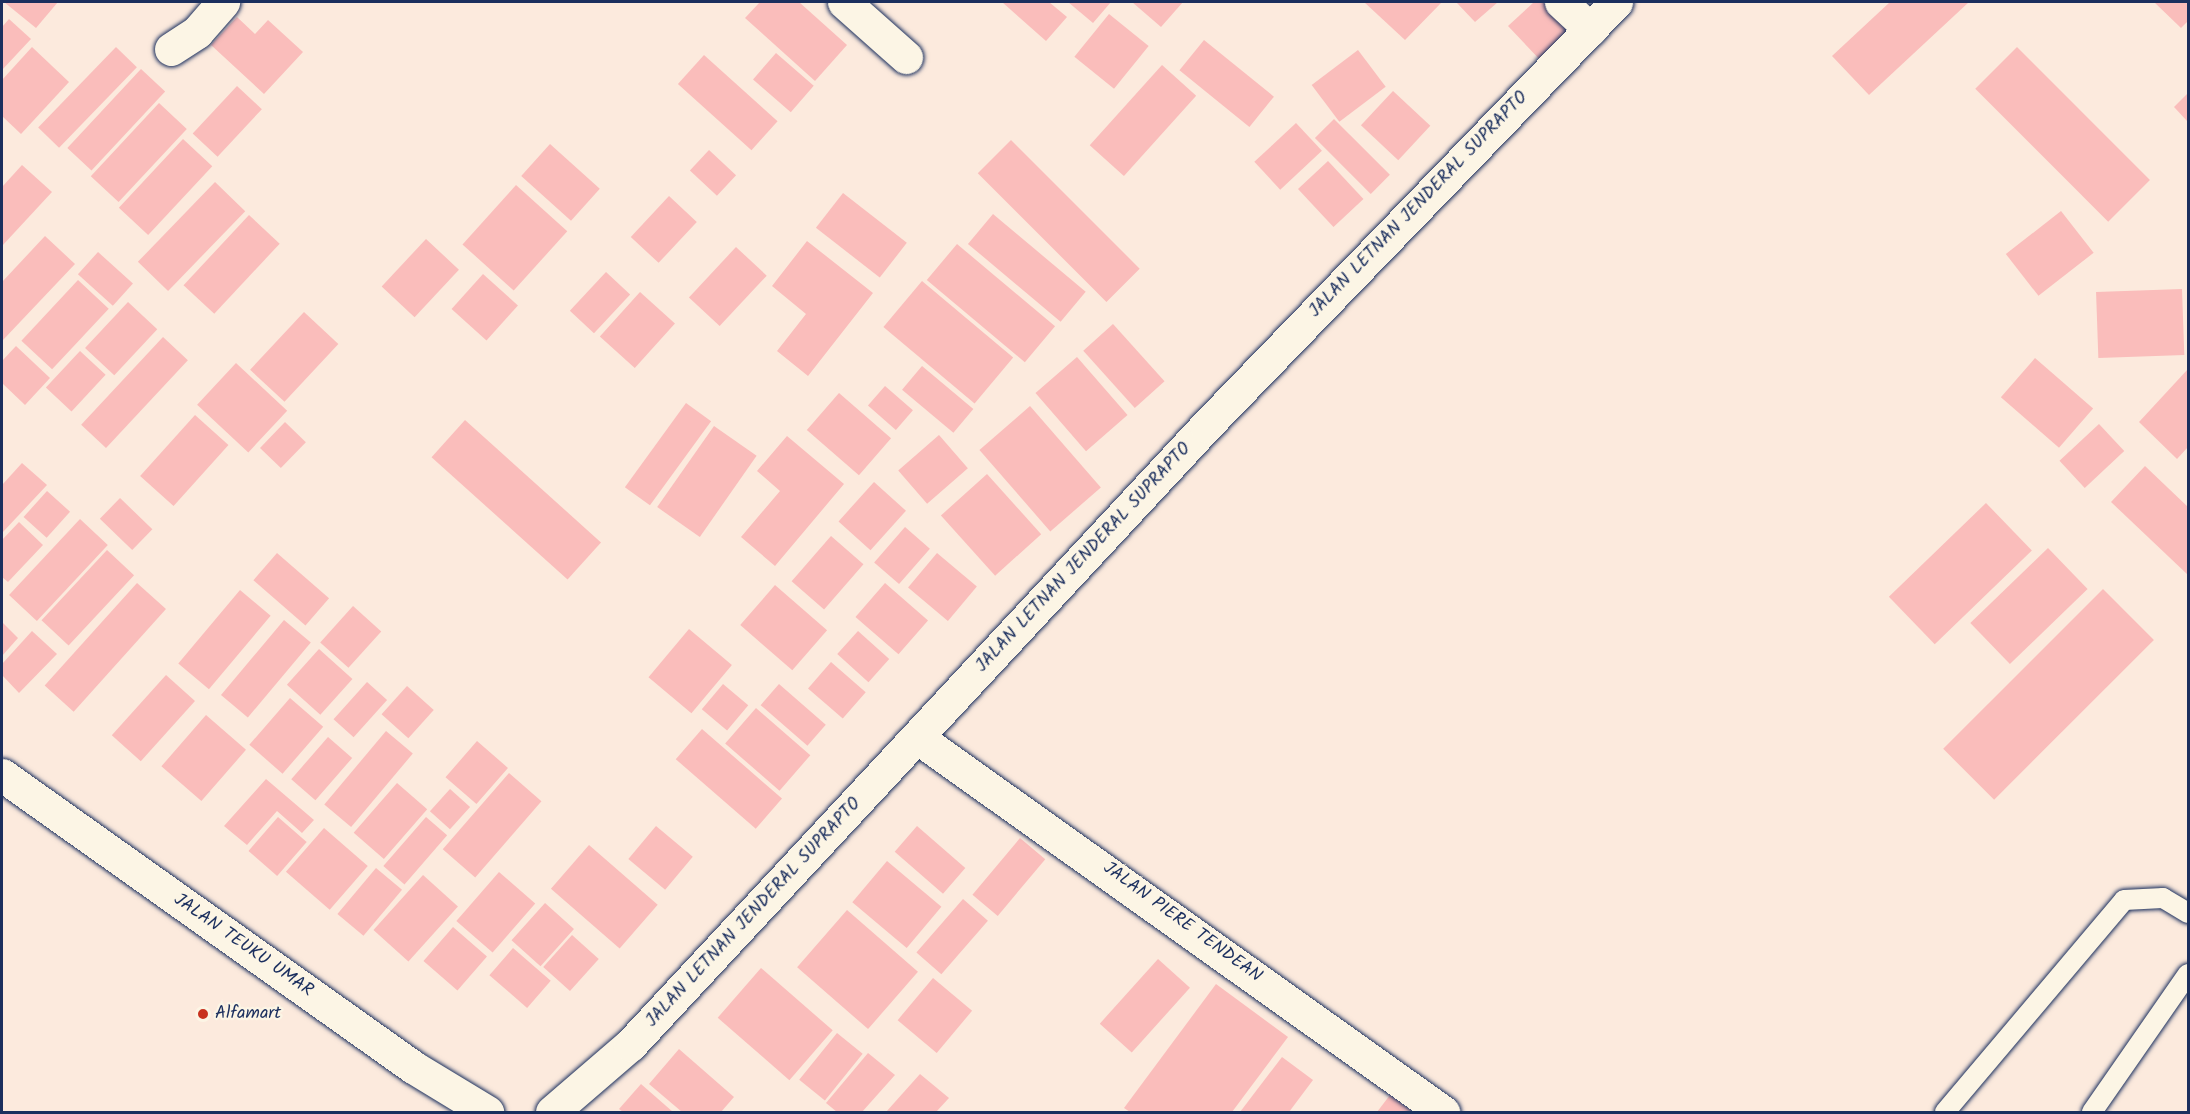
<!DOCTYPE html>
<html>
<head>
<meta charset="utf-8">
<style>
  body { margin:0 }
  #map { position:relative; width:2190px; height:1114px; overflow:hidden; background:#fceadd; font-family:Kalam,sans-serif }
  div>[style] { position:absolute }
  [style*='--x'] { left:calc(var(--x)*1px); top:calc(var(--y)*1px); width:calc(var(--w)*1px); rotate:calc(var(--a)*1deg) }
  .building>* { inset:0; background:#fabdbb; transform-origin:0 0 }
  .roads { filter:drop-shadow(0 0 2px #1b2f5e) drop-shadow(0 0 2px #1b2f5e) }
  .service>* { height:20px; margin:-10px; padding:0 10px; transform-origin:10px; border-radius:10px; background:#fcf5e5 }
  .minor>* { height:33px; margin:-16.5px; padding:0 16.5px; transform-origin:16.5px; border-radius:16.5px; background:#fcf5e5 }
  .tertiary>* { height:33px; margin:-16.5px; padding:0 16.5px; transform-origin:16.5px; border-radius:16.5px; background:#fcf5e5 }
  .secondary>* { height:33px; margin:-16.5px; padding:0 16.5px; transform-origin:16.5px; border-radius:16.5px; background:#fcf5e5 }
  .dots>* { width:16px; height:16px; translate:-50% -50%; box-sizing:border-box; border:3px solid #fcf5e5; border-radius:50% }
  span { translate:-50% -50%; white-space:nowrap; text-align:center; line-height:1.15; -webkit-text-stroke:4.5px #fcf5e5; paint-order:stroke }
  .street-label { font-size:18px; color:#1b2f5e }
  .poi-label { font-size:18px; color:#1b2f5e }
  .left { translate:0 -50%; text-align:left }
  .frame { position:absolute; inset:0; border:3px solid #1b2f5e; pointer-events:none }
</style>
</head>
<body>
<div id="map">
  <div class="building">
    <div style="clip-path:polygon(4px 2px,58px 2px,36px 28px)"></div>
    <div style="clip-path:polygon(760px 2px,799px 2px,847px 45px,815px 81px,745px 18px)"></div>
    <div style="clip-path:polygon(1002px 2px,1049px 2px,1067px 17px,1046px 41px)"></div>
    <div style="clip-path:polygon(1068px 2px,1111px 2px,1093px 23px)"></div>
    <div style="clip-path:polygon(1132px 2px,1183px 2px,1161px 27px)"></div>
    <div style="clip-path:polygon(1364px 2px,1442px 2px,1405px 40px)"></div>
    <div style="clip-path:polygon(1456px 2px,1498px 2px,1475px 22px)"></div>
    <div style="clip-path:polygon(1534px 2px,1543px 2px,1573px 33px,1542px 62px,1508px 26px)"></div>
    <div style="clip-path:polygon(1890px 2px,1969px 2px,1869px 95px,1832px 56px)"></div>
    <div style="clip-path:polygon(2154px 2px,2188px 2px,2188px 21px,2181px 28px)"></div>
    <div style="left:1109px;top:14px;width:51px;height:55px;rotate:39deg"></div>
    <div style="clip-path:polygon(237px 17px,255px 34px,268px 20px,303px 52px,264px 94px,211px 45px)"></div>
    <div style="clip-path:polygon(9px 19px,31px 39px,2px 70px,2px 27px)"></div>
    <div style="left:1204px;top:40px;width:90px;height:39px;rotate:39deg"></div>
    <div style="clip-path:polygon(32px 47px,69px 82px,21px 134px,2px 116px,2px 80px)"></div>
    <div style="left:116px;top:47px;width:29px;height:112px;rotate:44deg"></div>
    <div style="left:2017px;top:47px;width:188px;height:59px;rotate:45deg"></div>
    <div style="left:1358px;top:50px;width:46px;height:58px;rotate:53deg"></div>
    <div style="left:776px;top:53px;width:50px;height:35px;rotate:41deg"></div>
    <div style="left:704px;top:55px;width:99px;height:39px;rotate:42deg"></div>
    <div style="left:1162px;top:65px;width:46px;height:108px;rotate:42deg"></div>
    <div style="left:141px;top:69px;width:33px;height:108px;rotate:43deg"></div>
    <div style="left:237px;top:86px;width:34px;height:65px;rotate:43deg"></div>
    <div style="left:1393px;top:91px;width:51px;height:47px;rotate:43deg"></div>
    <div style="clip-path:polygon(2188px 93px,2188px 122px,2174px 107px)"></div>
    <div style="left:159px;top:103px;width:38px;height:100px;rotate:43deg"></div>
    <div style="left:1334px;top:119px;width:79px;height:27px;rotate:45deg"></div>
    <div style="left:1296px;top:123px;width:38px;height:57px;rotate:47deg"></div>
    <div style="left:183px;top:139px;width:40px;height:94px;rotate:43deg"></div>
    <div style="left:1011px;top:140px;width:182px;height:47px;rotate:45deg"></div>
    <div style="left:550px;top:144px;width:67px;height:43px;rotate:42deg"></div>
    <div style="left:709px;top:150px;width:37px;height:28px;rotate:43deg"></div>
    <div style="left:1328px;top:161px;width:52px;height:41px;rotate:47deg"></div>
    <div style="clip-path:polygon(22px 165px,52px 192px,2px 246px,2px 187px)"></div>
    <div style="left:215px;top:182px;width:42px;height:111px;rotate:44deg"></div>
    <div style="left:516px;top:185px;width:69px;height:80px;rotate:42deg"></div>
    <div style="left:843px;top:193px;width:81px;height:44px;rotate:38deg"></div>
    <div style="left:669px;top:196px;width:38px;height:56px;rotate:43deg"></div>
    <div style="left:2061px;top:211px;width:53px;height:70px;rotate:52deg"></div>
    <div style="left:993px;top:214px;width:121px;height:39px;rotate:40deg"></div>
    <div style="left:249px;top:215px;width:42px;height:96px;rotate:43deg"></div>
    <div style="clip-path:polygon(45px 236px,75px 264px,3px 340px,2px 282px)"></div>
    <div style="left:426px;top:239px;width:45px;height:65px;rotate:43deg"></div>
    <div style="clip-path:polygon(807px 241px,873px 293px,808px 376px,777px 351px,806px 314px,772px 286px)"></div>
    <div style="left:957px;top:244px;width:128px;height:47px;rotate:40deg"></div>
    <div style="left:736px;top:247px;width:42px;height:69px;rotate:43deg"></div>
    <div style="left:98px;top:252px;width:47px;height:30px;rotate:42deg"></div>
    <div style="left:606px;top:272px;width:33px;height:53px;rotate:43deg"></div>
    <div style="left:483px;top:274px;width:47px;height:47px;rotate:42deg"></div>
    <div style="left:78px;top:280px;width:42px;height:83px;rotate:43deg"></div>
    <div style="left:922px;top:281px;width:119px;height:60px;rotate:40deg"></div>
    <div style="left:2182px;top:289px;width:66px;height:86px;rotate:88deg"></div>
    <div style="left:640px;top:292px;width:47px;height:60px;rotate:42deg"></div>
    <div style="left:128px;top:302px;width:40px;height:63px;rotate:43deg"></div>
    <div style="left:304px;top:312px;width:47px;height:79px;rotate:43deg"></div>
    <div style="left:1113px;top:324px;width:77px;height:40px;rotate:48deg"></div>
    <div style="left:163px;top:337px;width:34px;height:120px;rotate:43deg"></div>
    <div style="clip-path:polygon(16px 346px,50px 378px,25px 405px,2px 383px,2px 361px)"></div>
    <div style="left:80px;top:351px;width:35px;height:50px;rotate:43deg"></div>
    <div style="left:1077px;top:357px;width:77px;height:55px;rotate:49deg"></div>
    <div style="left:2035px;top:358px;width:77px;height:52px;rotate:41deg"></div>
    <div style="left:236px;top:363px;width:70px;height:57px;rotate:43deg"></div>
    <div style="left:922px;top:366px;width:67px;height:31px;rotate:40deg"></div>
    <div style="clip-path:polygon(2188px 369px,2188px 447px,2177px 459px,2139px 422px)"></div>
    <div style="left:885px;top:386px;width:37px;height:26px;rotate:41deg"></div>
    <div style="left:839px;top:393px;width:69px;height:49px;rotate:41deg"></div>
    <div style="left:686px;top:403px;width:31px;height:104px;rotate:36deg"></div>
    <div style="left:1030px;top:406px;width:108px;height:67px;rotate:49deg"></div>
    <div style="left:195px;top:415px;width:45px;height:82px;rotate:42deg"></div>
    <div style="left:465px;top:420px;width:183px;height:50px;rotate:42deg"></div>
    <div style="left:285px;top:422px;width:29px;height:36px;rotate:44deg"></div>
    <div style="left:2099px;top:424px;width:37px;height:54px;rotate:47deg"></div>
    <div style="left:714px;top:426px;width:52px;height:99px;rotate:35deg"></div>
    <div style="left:939px;top:435px;width:44px;height:54px;rotate:49deg"></div>
    <div style="clip-path:polygon(787px 436px,844px 484px,775px 566px,741px 537px,780px 491px,757px 471px)"></div>
    <div style="clip-path:polygon(22px 463px,47px 485px,2px 533px,2px 485px)"></div>
    <div style="clip-path:polygon(2145px 466px,2188px 507px,2188px 575px,2111px 502px)"></div>
    <div style="left:987px;top:474px;width:81px;height:62px;rotate:48deg"></div>
    <div style="left:874px;top:482px;width:43px;height:53px;rotate:42deg"></div>
    <div style="left:47px;top:491px;width:31px;height:35px;rotate:42deg"></div>
    <div style="left:120px;top:498px;width:45px;height:29px;rotate:44deg"></div>
    <div style="left:1986px;top:503px;width:66px;height:135px;rotate:46deg"></div>
    <div style="left:80px;top:519px;width:38px;height:104px;rotate:43deg"></div>
    <div style="clip-path:polygon(19px 522px,43px 545px,8px 582px,2px 577px,2px 540px)"></div>
    <div style="left:905px;top:527px;width:33px;height:47px;rotate:41deg"></div>
    <div style="left:831px;top:536px;width:43px;height:60px;rotate:41deg"></div>
    <div style="left:2048px;top:548px;width:57px;height:108px;rotate:46deg"></div>
    <div style="left:107px;top:550px;width:37px;height:96px;rotate:43deg"></div>
    <div style="left:277px;top:553px;width:69px;height:36px;rotate:41deg"></div>
    <div style="left:937px;top:553px;width:52px;height:45px;rotate:40deg"></div>
    <div style="left:137px;top:583px;width:39px;height:138px;rotate:42deg"></div>
    <div style="left:885px;top:583px;width:57px;height:45px;rotate:41deg"></div>
    <div style="left:775px;top:585px;width:69px;height:53px;rotate:41deg"></div>
    <div style="left:2103px;top:589px;width:72px;height:226px;rotate:45deg"></div>
    <div style="left:240px;top:590px;width:40px;height:96px;rotate:40deg"></div>
    <div style="left:353px;top:606px;width:38px;height:49px;rotate:42deg"></div>
    <div style="left:284px;top:620px;width:35px;height:98px;rotate:40deg"></div>
    <div style="clip-path:polygon(2px 622px,18px 638px,2px 656px)"></div>
    <div style="left:689px;top:629px;width:56px;height:63px;rotate:40deg"></div>
    <div style="clip-path:polygon(32px 631px,57px 654px,19px 693px,2px 675px,2px 664px)"></div>
    <div style="left:858px;top:631px;width:42px;height:31px;rotate:42deg"></div>
    <div style="left:319px;top:649px;width:45px;height:48px;rotate:42deg"></div>
    <div style="left:831px;top:662px;width:46px;height:35px;rotate:41deg"></div>
    <div style="left:166px;top:675px;width:39px;height:81px;rotate:42deg"></div>
    <div style="left:367px;top:682px;width:27px;height:50px;rotate:42deg"></div>
    <div style="left:723px;top:684px;width:33px;height:33px;rotate:40deg"></div>
    <div style="left:779px;top:684px;width:62px;height:28px;rotate:41deg"></div>
    <div style="left:407px;top:686px;width:36px;height:38px;rotate:42deg"></div>
    <div style="left:290px;top:698px;width:44px;height:62px;rotate:41deg"></div>
    <div style="left:756px;top:708px;width:72px;height:47px;rotate:41deg"></div>
    <div style="left:206px;top:715px;width:53px;height:68px;rotate:41deg"></div>
    <div style="left:702px;top:729px;width:106px;height:40px;rotate:41deg"></div>
    <div style="left:386px;top:731px;width:35px;height:96px;rotate:40deg"></div>
    <div style="left:328px;top:737px;width:32px;height:56px;rotate:41deg"></div>
    <div style="left:477px;top:741px;width:41px;height:48px;rotate:41deg"></div>
    <div style="left:509px;top:773px;width:43px;height:101px;rotate:41deg"></div>
    <div style="clip-path:polygon(266px 779px,314px 820px,302px 833px,277px 811px,247px 845px,224px 826px)"></div>
    <div style="left:397px;top:783px;width:40px;height:66px;rotate:41deg"></div>
    <div style="left:450px;top:789px;width:27px;height:30px;rotate:42deg"></div>
    <div style="left:278px;top:817px;width:38px;height:45px;rotate:41deg"></div>
    <div style="left:426px;top:817px;width:28px;height:65px;rotate:41deg"></div>
    <div style="left:656px;top:826px;width:48px;height:43px;rotate:40deg"></div>
    <div style="left:917px;top:826px;width:64px;height:34px;rotate:41deg"></div>
    <div style="left:324px;top:828px;width:58px;height:58px;rotate:41deg"></div>
    <div style="left:1020px;top:838px;width:33px;height:74px;rotate:40deg"></div>
    <div style="left:589px;top:845px;width:91px;height:58px;rotate:41deg"></div>
    <div style="left:887px;top:861px;width:71px;height:54px;rotate:40deg"></div>
    <div style="left:376px;top:868px;width:34px;height:60px;rotate:40deg"></div>
    <div style="left:499px;top:872px;width:48px;height:65px;rotate:41deg"></div>
    <div style="left:423px;top:875px;width:47px;height:74px;rotate:42deg"></div>
    <div style="left:963px;top:899px;width:33px;height:71px;rotate:41deg"></div>
    <div style="left:545px;top:903px;width:39px;height:50px;rotate:42deg"></div>
    <div style="left:847px;top:910px;width:94px;height:76px;rotate:41deg"></div>
    <div style="left:453px;top:927px;width:45px;height:45px;rotate:41deg"></div>
    <div style="left:572px;top:935px;width:36px;height:43px;rotate:42deg"></div>
    <div style="left:513px;top:948px;width:50px;height:36px;rotate:41deg"></div>
    <div style="left:1158px;top:959px;width:43px;height:87px;rotate:42deg"></div>
    <div style="left:761px;top:968px;width:95px;height:66px;rotate:41deg"></div>
    <div style="left:933px;top:978px;width:51px;height:55px;rotate:40deg"></div>
    <div style="clip-path:polygon(1216px 984px,1288px 1037px,1232px 1112px,1130px 1112px,1124px 1108px)"></div>
    <div style="left:837px;top:1033px;width:33px;height:60px;rotate:39deg"></div>
    <div style="clip-path:polygon(679px 1049px,734px 1097px,721px 1112px,682px 1112px,649px 1084px)"></div>
    <div style="clip-path:polygon(868px 1053px,895px 1075px,862px 1112px,837px 1112px,826px 1103px)"></div>
    <div style="clip-path:polygon(1282px 1057px,1313px 1080px,1289px 1112px,1240px 1112px)"></div>
    <div style="clip-path:polygon(920px 1074px,949px 1098px,936px 1112px,886px 1112px)"></div>
    <div style="clip-path:polygon(641px 1084px,673px 1112px,623px 1112px,619px 1109px)"></div>
    <div style="clip-path:polygon(1390px 1095px,1413px 1112px,1377px 1112px)"></div>
  </div>
  <div class="roads">
    <div class="service">
      <div style="--x:1945;--y:1112;--w:277;--a:-49.8"></div>
      <div style="--x:2124;--y:900;--w:39;--a:-3"></div>
      <div style="--x:2163;--y:898;--w:29;--a:31"></div>
      <div style="--x:2092;--y:1112;--w:168;--a:-55.2"></div>
    </div>
    <div class="minor">
      <div style="--x:844;--y:2;--w:83;--a:41.6"></div>
      <div style="--x:1561;--y:2;--w:40;--a:43"></div>
      <div style="--x:171;--y:49;--w:31;--a:-33"></div>
      <div style="--x:197;--y:32;--w:40;--a:-49"></div>
    </div>
    <div class="tertiary">
      <div style="--x:918;--y:738;--w:645;--a:35.47"></div>
      <div style="--x:2;--y:775;--w:504;--a:35.39"></div>
      <div style="--x:413;--y:1067;--w:87;--a:31.3"></div>
    </div>
    <div class="secondary">
      <div style="--x:552;--y:1112;--w:103;--a:-40.7"></div>
      <div style="--x:630;--y:1045;--w:846;--a:-47.06"></div>
      <div style="--x:1206;--y:426;--w:590;--a:-45.96"></div>
    </div>
  </div>
  <div class="dots">
    <div style="left:203px;top:1014px;background:#c8321e"></div>
  </div>
  <div class="street-label">
    <span style="left:1419px;top:205px;rotate:-46deg">JALAN LETNAN JENDERAL SUPRAPTO</span>
    <span style="left:1084px;top:558px;rotate:-47deg">JALAN LETNAN JENDERAL SUPRAPTO</span>
    <span style="left:754px;top:913px;rotate:-47deg">JALAN LETNAN JENDERAL SUPRAPTO</span>
    <span style="left:1182px;top:923px;rotate:36deg">JALAN PIERE TENDEAN</span>
    <span style="left:243px;top:946px;rotate:35deg">JALAN TEUKU UMAR</span>
  </div>
  <div class="poi-label">
    <span class="left" style="left:215px;top:1014px">Alfamart</span>
  </div>
  <div class="frame"></div>
</div>
</body>
</html>
